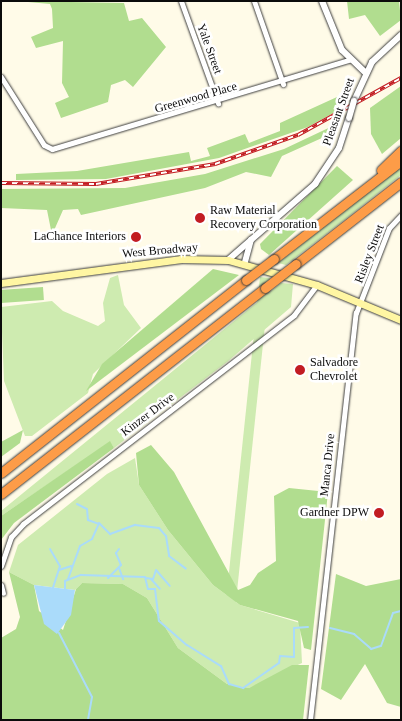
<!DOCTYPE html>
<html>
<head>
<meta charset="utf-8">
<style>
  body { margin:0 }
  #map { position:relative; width:402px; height:721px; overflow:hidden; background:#fffbe8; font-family:Georgia,serif }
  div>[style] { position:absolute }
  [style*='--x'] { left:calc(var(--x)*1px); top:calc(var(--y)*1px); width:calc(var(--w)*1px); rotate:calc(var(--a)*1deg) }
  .green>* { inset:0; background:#ceebb0; transform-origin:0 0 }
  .forest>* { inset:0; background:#b1dd8f; transform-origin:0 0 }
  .water>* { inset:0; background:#aadbfa }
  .stream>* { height:2px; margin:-1px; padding:0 1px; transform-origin:1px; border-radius:1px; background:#aadbfa }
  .roads { filter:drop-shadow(0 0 1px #3e3e3e) drop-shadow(0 0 1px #3e3e3e) }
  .minor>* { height:5px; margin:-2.5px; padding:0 2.5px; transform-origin:2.5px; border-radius:2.5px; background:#fff }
  .tertiary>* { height:6px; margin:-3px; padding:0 3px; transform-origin:3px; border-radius:3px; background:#fff }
  .secondary>* { height:7px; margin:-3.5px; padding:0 3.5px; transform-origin:3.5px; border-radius:3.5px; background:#fff6a3 }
  .motorway>* { height:9px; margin:-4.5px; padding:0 4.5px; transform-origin:4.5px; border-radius:4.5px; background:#fd9c48 }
  .rail>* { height:4px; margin-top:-2px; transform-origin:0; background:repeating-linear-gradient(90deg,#fff 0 5.5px,#c21c22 0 11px); box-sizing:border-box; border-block:1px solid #c21c22 }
  .bridges { filter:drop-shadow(0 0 1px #3e3e3e) drop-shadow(0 0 1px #3e3e3e) }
  .tertiary-bridge>* { height:6px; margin:-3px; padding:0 3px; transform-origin:3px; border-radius:3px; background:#fff }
  .motorway-bridge>* { height:9px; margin:-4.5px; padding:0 4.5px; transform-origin:4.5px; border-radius:4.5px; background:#fd9c48 }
  .dots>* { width:14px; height:14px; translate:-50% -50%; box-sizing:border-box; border:2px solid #fff; border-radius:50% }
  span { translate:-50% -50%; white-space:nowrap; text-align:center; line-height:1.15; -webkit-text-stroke:5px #fff; paint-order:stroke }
  .street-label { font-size:12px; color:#0b0b0b }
  .poi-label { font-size:12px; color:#0b0b0b }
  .left { translate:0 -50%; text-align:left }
  .right { translate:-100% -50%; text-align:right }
  .frame { position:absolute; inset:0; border:2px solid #0b0b0b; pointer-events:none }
</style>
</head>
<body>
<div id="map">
  <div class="green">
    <div style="clip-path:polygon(401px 167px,401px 175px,343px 221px,286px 265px,278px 263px)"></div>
    <div style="clip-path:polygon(118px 275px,124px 305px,141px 328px,93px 374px,88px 393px,32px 436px,25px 436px,4px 381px,1px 307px,52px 301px,63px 311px,98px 326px,105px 321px,103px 303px,110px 278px)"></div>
    <div style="left:260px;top:277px;width:10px;height:330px;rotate:6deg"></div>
    <div style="clip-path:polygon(281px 283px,293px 284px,291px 307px,227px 362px,114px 448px,110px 442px,1px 516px,1px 511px)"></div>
    <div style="clip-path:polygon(135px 458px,139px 485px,168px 530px,213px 585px,240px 605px,300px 623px,302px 663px,249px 688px,227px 684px,178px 648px,147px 598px,123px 584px,82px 583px,75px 590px,34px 585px,9px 572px,18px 545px,107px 474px)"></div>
  </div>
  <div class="forest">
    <div style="clip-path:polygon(17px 1px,124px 3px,129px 21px,142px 18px,166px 47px,133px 87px,125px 80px,111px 85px,108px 102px,61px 118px,55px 103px,69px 97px,62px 83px,63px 41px,36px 48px,31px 37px,53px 28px,52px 9px,50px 4px)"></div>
    <div style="clip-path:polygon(347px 1px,399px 1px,401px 20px,380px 36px,365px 15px,349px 19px)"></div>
    <div style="clip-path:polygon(401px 86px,401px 138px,382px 154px,371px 134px,370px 108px)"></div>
    <div style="clip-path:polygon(337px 97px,337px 111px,308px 127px,219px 158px,106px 179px,16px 180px,16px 174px,77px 171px,189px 152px,191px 161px,210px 156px,207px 148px,245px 134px,249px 143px,280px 131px,280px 123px)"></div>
    <div style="clip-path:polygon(339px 123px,333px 133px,282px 156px,271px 177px,246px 172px,205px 188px,81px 215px,78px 209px,63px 210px,52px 235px,47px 210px,1px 208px,1px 189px,125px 188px,205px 174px,284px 149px)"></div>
    <div style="clip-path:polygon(337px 166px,353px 180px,269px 255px,261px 249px,260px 244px)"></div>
    <div style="clip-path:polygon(213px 269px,239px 275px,86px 391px,102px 364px)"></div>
    <div style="left:43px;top:287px;width:13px;height:43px;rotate:86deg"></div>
    <div style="clip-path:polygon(23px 430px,20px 443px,1px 457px,1px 442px)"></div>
    <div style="clip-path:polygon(110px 441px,114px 448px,14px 523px,1px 540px,1px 516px)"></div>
    <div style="clip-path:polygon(151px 445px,174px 472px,238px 590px,250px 585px,258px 573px,276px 561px,274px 496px,289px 488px,328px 492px,311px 650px,304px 648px,298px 621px,240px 605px,213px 585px,168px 530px,139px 485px,136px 453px)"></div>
    <div style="clip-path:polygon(9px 572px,34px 585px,39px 611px,63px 630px,76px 589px,82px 583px,123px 584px,147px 598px,178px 648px,227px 684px,249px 688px,292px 665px,309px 665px,303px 720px,1px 720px,1px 638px,16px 629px,20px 617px)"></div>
    <div style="clip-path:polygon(336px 574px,366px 586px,401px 579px,401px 707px,387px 703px,365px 664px,341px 700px,321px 689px)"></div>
  </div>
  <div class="water">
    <div style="clip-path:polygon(34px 585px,75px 590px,71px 615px,57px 634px,44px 624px)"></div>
  </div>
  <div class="stream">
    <div style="--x:77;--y:504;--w:11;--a:27"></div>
    <div style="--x:87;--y:509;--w:11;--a:85"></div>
    <div style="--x:88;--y:520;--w:12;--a:20"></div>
    <div style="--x:50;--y:549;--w:20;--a:60"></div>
    <div style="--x:60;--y:566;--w:23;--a:108"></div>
    <div style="--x:119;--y:568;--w:12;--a:70"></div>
    <div style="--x:59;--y:570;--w:13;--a:-18"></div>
    <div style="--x:108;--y:578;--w:18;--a:-45"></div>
    <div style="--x:121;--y:565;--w:13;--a:-113"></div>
    <div style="--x:116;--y:553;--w:5;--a:-53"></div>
    <div style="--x:146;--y:578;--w:7;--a:8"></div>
    <div style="--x:153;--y:579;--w:9;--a:-72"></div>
    <div style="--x:156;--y:570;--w:21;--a:49"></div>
    <div style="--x:68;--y:579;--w:35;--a:-70"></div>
    <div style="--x:80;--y:546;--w:14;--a:-30"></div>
    <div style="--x:92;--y:539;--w:17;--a:-66"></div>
    <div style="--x:99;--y:523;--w:16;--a:45"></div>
    <div style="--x:110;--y:534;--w:27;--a:-20"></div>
    <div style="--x:135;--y:525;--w:24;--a:7"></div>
    <div style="--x:159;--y:528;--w:11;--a:49"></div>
    <div style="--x:166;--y:536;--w:20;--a:81"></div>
    <div style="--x:169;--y:556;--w:21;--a:37"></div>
    <div style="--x:151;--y:579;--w:13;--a:48"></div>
    <div style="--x:65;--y:589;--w:8;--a:-90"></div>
    <div style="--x:65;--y:581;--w:17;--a:-21"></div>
    <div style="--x:81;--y:575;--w:64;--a:1.8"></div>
    <div style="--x:145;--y:577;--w:12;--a:76"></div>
    <div style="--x:148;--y:589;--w:7;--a:0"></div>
    <div style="--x:155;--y:589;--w:32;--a:83"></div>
    <div style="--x:159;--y:621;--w:37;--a:41"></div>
    <div style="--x:187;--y:645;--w:40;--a:32"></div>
    <div style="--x:221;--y:666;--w:20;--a:66"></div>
    <div style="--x:229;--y:684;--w:15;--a:16"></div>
    <div style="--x:243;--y:688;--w:44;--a:-34.8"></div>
    <div style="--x:279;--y:663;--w:7;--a:-82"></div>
    <div style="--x:280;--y:656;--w:14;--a:4"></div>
    <div style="--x:294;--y:657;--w:29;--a:-90"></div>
    <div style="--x:294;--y:628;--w:14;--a:-4"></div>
    <div style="--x:330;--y:628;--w:25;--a:14"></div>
    <div style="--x:354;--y:634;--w:23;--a:41"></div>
    <div style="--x:371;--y:649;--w:10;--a:-17"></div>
    <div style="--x:381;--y:646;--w:35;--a:-70"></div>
    <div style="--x:393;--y:613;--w:8;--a:-14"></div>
    <div style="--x:59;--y:633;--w:72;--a:62.7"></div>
    <div style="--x:92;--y:697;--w:23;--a:100"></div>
  </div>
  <div class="roads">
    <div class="minor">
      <div style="--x:181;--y:1;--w:109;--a:70.1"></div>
      <div style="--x:254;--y:1;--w:88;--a:70.7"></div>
      <div style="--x:1;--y:77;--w:80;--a:57.7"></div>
      <div style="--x:44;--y:145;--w:9;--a:27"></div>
      <div style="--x:52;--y:149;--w:310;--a:-16.7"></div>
      <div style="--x:1;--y:566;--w:31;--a:-71"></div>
      <div style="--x:11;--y:537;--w:18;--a:-47"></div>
      <div style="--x:23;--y:524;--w:342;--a:-37.6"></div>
      <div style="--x:294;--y:315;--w:38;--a:-53"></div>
      <div style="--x:1;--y:585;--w:8;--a:76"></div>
      <div style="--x:310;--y:720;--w:410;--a:-83.6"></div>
      <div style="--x:356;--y:313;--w:91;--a:-68.8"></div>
      <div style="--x:389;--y:228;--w:18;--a:-47"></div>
    </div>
    <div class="tertiary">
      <div style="--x:322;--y:1;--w:53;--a:67.8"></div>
      <div style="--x:342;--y:50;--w:32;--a:44"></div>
      <div style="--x:354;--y:101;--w:43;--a:-65.2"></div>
      <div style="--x:372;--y:62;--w:40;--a:-43"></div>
      <div style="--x:228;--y:260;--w:116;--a:-41.1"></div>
      <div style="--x:315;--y:184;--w:43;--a:-56.3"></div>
      <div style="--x:339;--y:148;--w:32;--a:-72"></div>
      <div style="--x:245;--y:262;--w:23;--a:-75"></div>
    </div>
    <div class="secondary">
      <div style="--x:1;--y:283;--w:182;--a:-7.6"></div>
      <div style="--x:181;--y:259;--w:47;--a:1.2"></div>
      <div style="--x:228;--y:260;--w:92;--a:15.7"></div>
      <div style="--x:317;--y:285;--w:91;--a:22.6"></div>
    </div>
    <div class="motorway">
      <div style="--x:381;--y:170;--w:28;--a:-44"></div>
      <div style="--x:274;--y:259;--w:160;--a:-37.7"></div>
      <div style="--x:296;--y:264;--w:133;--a:-38"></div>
      <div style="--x:1;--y:473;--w:312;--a:-38.2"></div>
      <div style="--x:1;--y:494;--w:335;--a:-38"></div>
    </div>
  </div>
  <div class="rail">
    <div style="--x:1;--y:183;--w:95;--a:0.6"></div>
    <div style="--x:96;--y:184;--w:121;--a:-9.5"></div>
    <div style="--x:215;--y:164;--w:88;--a:-19.3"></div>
    <div style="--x:298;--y:135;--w:118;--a:-29"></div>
  </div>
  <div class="bridges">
    <div class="tertiary-bridge">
      <div style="--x:349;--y:118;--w:18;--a:-74"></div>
    </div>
    <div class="motorway-bridge">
      <div style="--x:246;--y:280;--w:35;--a:-37"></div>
      <div style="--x:265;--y:288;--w:39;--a:-38"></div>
    </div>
  </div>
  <div class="dots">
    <div style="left:200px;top:218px;background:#c21c22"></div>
    <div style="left:136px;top:237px;background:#c21c22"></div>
    <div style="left:300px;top:370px;background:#c21c22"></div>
    <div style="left:379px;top:513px;background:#c21c22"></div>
  </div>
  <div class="street-label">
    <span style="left:209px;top:49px;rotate:70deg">Yale Street</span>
    <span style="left:196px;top:98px;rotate:-16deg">Greenwood Place</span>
    <span style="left:339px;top:112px;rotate:-70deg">Pleasant Street</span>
    <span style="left:160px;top:251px;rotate:-5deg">West Broadway</span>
    <span style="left:370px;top:254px;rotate:-69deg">Risley Street</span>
    <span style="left:148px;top:415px;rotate:-37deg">Kinzer Drive</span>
    <span style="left:328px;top:465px;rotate:-84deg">Manca Drive</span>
  </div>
  <div class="poi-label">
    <span class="left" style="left:210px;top:218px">Raw Material<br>Recovery Corporation</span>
    <span class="right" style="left:126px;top:237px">LaChance Interiors</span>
    <span class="left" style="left:310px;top:370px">Salvadore<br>Chevrolet</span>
    <span class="right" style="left:369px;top:513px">Gardner DPW</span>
  </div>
  <div class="frame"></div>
</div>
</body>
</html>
